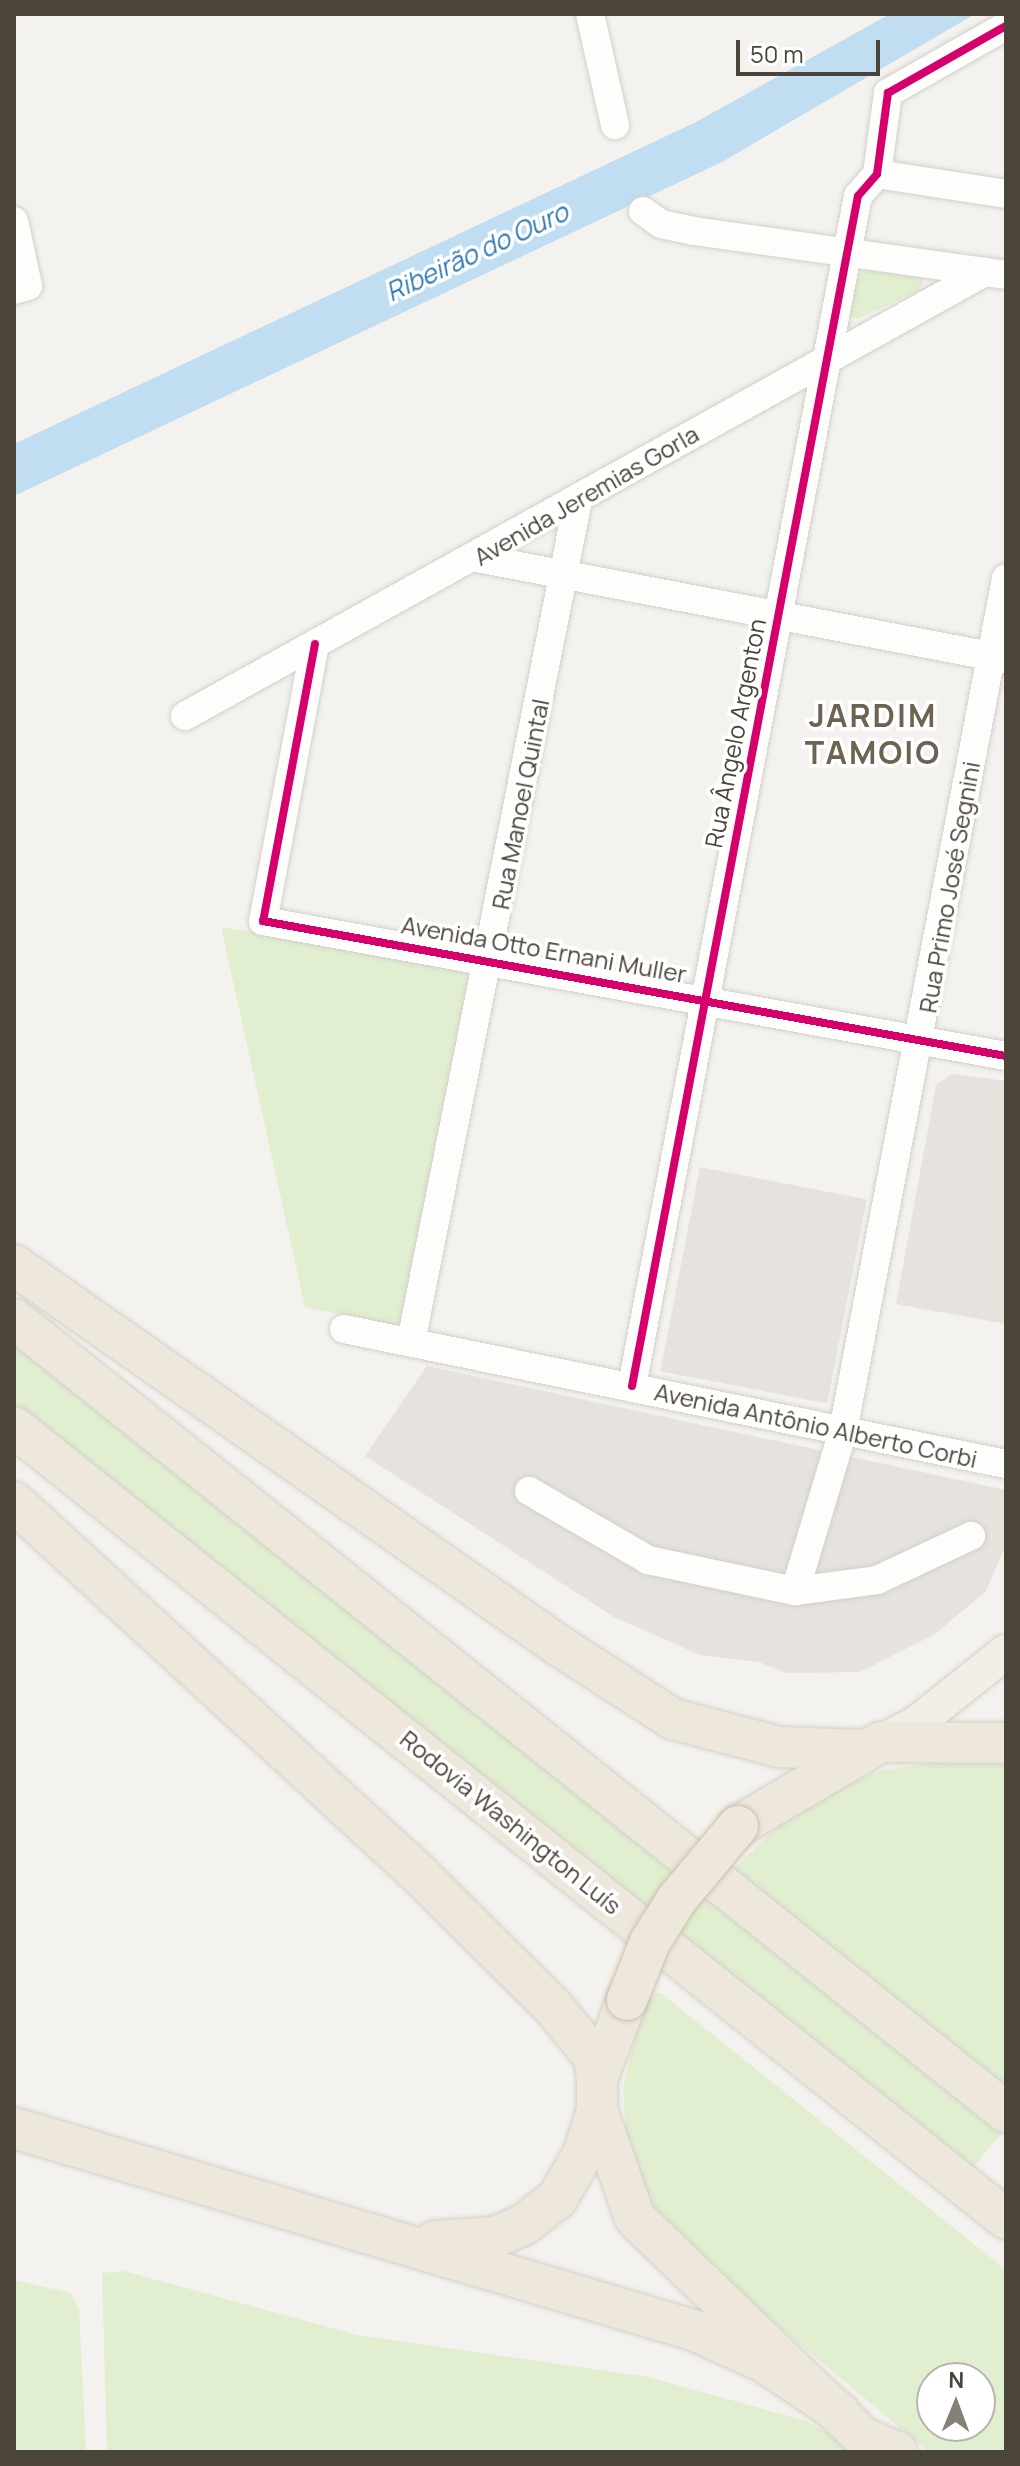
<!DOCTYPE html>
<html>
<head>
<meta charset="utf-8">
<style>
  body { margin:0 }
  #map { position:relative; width:1020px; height:2466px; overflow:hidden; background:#f4f2ee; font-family:Manrope,sans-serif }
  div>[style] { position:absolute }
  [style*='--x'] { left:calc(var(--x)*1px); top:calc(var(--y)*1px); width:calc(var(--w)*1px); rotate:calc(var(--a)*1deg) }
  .industrial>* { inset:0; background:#e6e2de; transform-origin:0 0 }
  .green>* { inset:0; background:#e1eecf; transform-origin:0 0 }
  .water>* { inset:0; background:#c0ddf1 }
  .roads { filter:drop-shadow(0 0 2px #d2d0cb) drop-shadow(0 0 2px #d2d0cb) }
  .minor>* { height:28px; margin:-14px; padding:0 14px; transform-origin:14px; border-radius:14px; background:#fdfdfc }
  .major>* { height:34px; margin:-17px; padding:0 17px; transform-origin:17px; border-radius:17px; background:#f2efe6 }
  .highway>* { height:40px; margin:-20px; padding:0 20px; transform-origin:20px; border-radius:20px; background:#ede8db }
  .bridges { filter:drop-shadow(0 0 2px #ccbfa9) drop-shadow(0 0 2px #ccbfa9) }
  .highway-bridge>* { height:40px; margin:-20px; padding:0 20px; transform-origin:20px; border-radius:20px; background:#ede8db }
  .cycleway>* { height:8px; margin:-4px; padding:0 4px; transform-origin:4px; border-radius:4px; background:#d6006c }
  span { translate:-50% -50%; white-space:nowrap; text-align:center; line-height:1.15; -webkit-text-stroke:7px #fff; paint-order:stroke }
  .street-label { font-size:24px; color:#4b4439 }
  .water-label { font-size:26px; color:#2e7ab2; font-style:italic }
  .district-label { font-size:32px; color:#6e6250; font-weight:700; letter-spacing:2px }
  .frame { position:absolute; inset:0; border:16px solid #4b4439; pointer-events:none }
  .north { position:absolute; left:916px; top:2362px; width:80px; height:80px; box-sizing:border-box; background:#fff; border:2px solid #b7b4b0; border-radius:50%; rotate:1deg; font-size:22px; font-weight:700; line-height:32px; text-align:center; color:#4b4439 }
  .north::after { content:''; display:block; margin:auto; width:28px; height:36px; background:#868178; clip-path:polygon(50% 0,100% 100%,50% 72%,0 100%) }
  .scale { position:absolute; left:736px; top:40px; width:144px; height:36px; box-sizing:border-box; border:4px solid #4b4439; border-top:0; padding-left:10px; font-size:24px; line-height:28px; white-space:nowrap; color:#4b4439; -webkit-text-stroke:6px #fff; paint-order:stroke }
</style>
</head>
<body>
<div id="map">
  <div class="industrial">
    <div style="clip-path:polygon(952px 1074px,1006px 1081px,1006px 1324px,896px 1304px,936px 1085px)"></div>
    <div style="left:700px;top:1167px;width:170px;height:208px;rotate:11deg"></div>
    <div style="clip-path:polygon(427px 1366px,1006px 1490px,1006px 1544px,986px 1591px,935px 1634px,860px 1672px,786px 1673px,759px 1662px,700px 1655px,614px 1617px,365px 1456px)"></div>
  </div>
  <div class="green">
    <div style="clip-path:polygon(866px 269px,920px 276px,923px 282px,919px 291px,857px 319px,848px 314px,850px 283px)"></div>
    <div style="clip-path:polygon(221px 927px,454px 965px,471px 979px,403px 1328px,305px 1307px)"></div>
    <div style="left:14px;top:1331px;width:1272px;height:81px;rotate:39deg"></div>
    <div style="clip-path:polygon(1006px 1762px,1006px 2087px,734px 1869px,785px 1819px,844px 1785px,883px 1770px,930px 1763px)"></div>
    <div style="clip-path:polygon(evenodd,653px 1993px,661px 1993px,1006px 2270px,1006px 2452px,929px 2452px,680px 2244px,654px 2211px,626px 2132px,623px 2088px,639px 2020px,653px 1993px,932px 2378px,980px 2378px,980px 2426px,932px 2426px,932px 2378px)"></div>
    <div style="clip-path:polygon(124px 2271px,357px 2335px,648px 2377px,806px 2421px,849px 2444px,851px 2452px,107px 2452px,102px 2273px)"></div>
    <div style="clip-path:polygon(14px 2280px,71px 2293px,79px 2310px,86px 2452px,14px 2452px)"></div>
  </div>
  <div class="water">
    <div style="clip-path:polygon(890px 14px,975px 14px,722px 162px,14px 496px,14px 444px,696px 122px)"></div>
  </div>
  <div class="roads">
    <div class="minor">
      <div style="--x:590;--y:14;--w:114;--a:77.3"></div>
      <div style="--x:877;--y:174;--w:131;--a:8.8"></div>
      <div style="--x:643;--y:211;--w:22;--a:36"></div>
      <div style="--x:661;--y:224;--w:34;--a:12"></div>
      <div style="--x:694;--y:231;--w:315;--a:8"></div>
      <div style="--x:14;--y:221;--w:66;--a:77.8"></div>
      <div style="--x:28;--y:286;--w:15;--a:164"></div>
      <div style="--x:477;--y:558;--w:539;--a:10.81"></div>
      <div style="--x:315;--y:644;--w:282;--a:100.6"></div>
      <div style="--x:263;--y:921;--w:755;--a:10.3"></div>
      <div style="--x:185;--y:716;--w:915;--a:-29.03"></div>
      <div style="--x:344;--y:1329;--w:676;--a:11.53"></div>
      <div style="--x:411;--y:1342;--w:858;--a:-78.78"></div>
      <div style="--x:632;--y:1386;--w:1211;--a:-79.25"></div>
      <div style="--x:858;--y:196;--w:29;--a:-49"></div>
      <div style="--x:877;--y:174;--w:82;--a:-82.3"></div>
      <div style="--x:888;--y:93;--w:136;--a:-29.6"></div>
      <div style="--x:529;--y:1491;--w:138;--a:30.1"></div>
      <div style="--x:648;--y:1560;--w:150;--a:11.9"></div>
      <div style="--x:795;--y:1591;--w:83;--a:-7.6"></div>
      <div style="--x:877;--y:1580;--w:104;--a:-25.1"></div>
      <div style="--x:795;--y:1591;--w:167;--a:-73.3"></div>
      <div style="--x:843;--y:1431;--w:868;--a:-79.18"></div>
    </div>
    <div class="major">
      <div style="--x:881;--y:1742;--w:41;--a:-27.8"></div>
      <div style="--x:917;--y:1723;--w:114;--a:-38.6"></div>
    </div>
    <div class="highway">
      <div style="--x:14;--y:1265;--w:664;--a:34.94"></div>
      <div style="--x:558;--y:1645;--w:137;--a:32.8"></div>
      <div style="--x:673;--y:1719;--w:110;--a:14.8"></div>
      <div style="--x:779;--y:1747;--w:84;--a:2"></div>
      <div style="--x:14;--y:1319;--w:1270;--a:38.64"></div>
      <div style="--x:14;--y:1427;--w:1269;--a:38.6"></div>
      <div style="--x:14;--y:1502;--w:551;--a:42.57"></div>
      <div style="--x:420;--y:1875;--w:189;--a:44.8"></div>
      <div style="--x:554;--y:2008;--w:63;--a:50.8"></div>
      <div style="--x:594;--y:2057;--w:22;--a:82"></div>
      <div style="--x:738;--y:1826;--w:166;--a:-30.4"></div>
      <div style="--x:881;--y:1742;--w:125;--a:0.5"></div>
      <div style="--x:627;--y:2000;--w:85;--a:110.8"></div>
      <div style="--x:597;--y:2079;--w:31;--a:90"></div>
      <div style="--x:597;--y:2110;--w:114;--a:70.6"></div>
      <div style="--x:635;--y:2218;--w:318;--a:43.9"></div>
      <div style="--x:864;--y:2438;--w:36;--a:23"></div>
      <div style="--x:14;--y:2128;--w:708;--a:16.57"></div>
      <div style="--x:693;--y:2330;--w:78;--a:24.3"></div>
      <div style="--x:764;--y:2362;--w:90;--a:33.7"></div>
      <div style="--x:435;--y:2241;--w:60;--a:-3.8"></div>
      <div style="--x:495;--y:2237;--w:30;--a:-23"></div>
      <div style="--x:523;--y:2225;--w:43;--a:-37.4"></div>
      <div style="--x:557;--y:2199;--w:54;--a:-60.1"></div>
      <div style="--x:584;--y:2152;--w:44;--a:-72.8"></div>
    </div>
  </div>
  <div class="bridges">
    <div class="highway-bridge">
      <div style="--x:627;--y:2000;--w:62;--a:-68.4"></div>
      <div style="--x:650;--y:1942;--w:51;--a:-57.9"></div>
      <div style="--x:677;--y:1899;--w:95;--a:-50.1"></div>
    </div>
  </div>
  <div class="cycleway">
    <div style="--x:315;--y:644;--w:282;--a:100.6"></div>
    <div style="--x:263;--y:921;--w:755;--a:10.3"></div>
    <div style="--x:632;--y:1386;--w:1211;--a:-79.25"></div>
    <div style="--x:858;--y:196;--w:29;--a:-49"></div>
    <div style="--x:877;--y:174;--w:82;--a:-82.3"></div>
    <div style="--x:888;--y:93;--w:136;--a:-29.6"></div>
  </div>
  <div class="street-label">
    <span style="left:586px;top:495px;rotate:-30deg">Avenida Jeremias Gorla</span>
    <span style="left:735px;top:733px;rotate:-79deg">Rua Ângelo Argenton</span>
    <span style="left:520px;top:804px;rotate:-79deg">Rua Manoel Quintal</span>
    <span style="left:949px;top:887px;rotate:-80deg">Rua Primo José Segnini</span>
    <span style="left:544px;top:949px;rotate:10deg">Avenida Otto Ernani Muller</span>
    <span style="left:816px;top:1425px;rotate:12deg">Avenida Antônio Alberto Corbi</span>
    <span style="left:511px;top:1822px;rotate:39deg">Rodovia Washington Luís</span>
  </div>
  <div class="water-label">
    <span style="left:477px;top:252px;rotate:-25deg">Ribeirão do Ouro</span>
  </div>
  <div class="district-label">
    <span style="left:873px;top:734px">JARDIM<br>TAMOIO</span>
  </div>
  <div class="frame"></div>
  <div class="north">N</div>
  <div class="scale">50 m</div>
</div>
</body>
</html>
